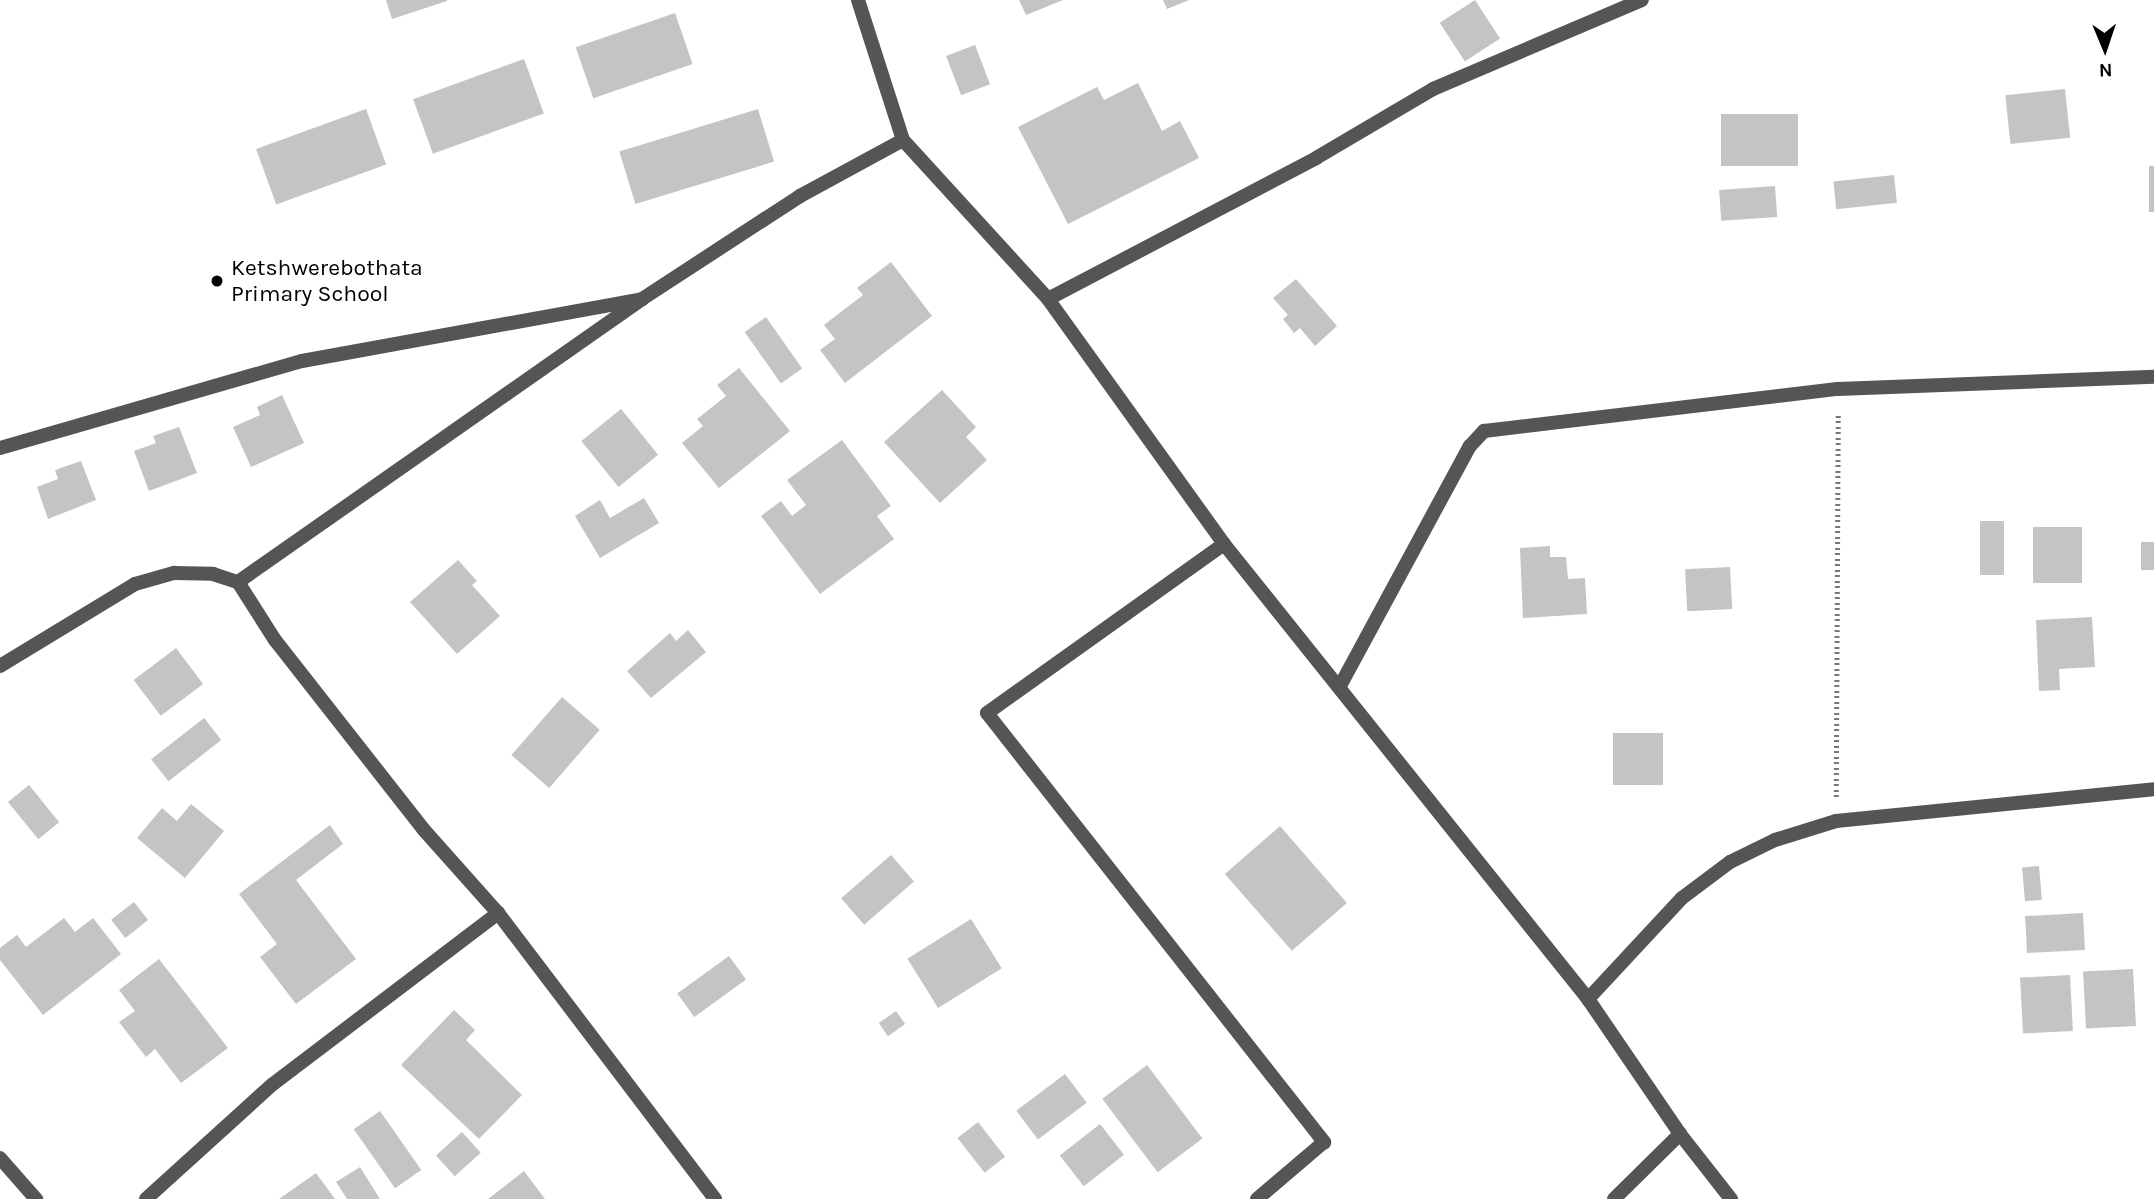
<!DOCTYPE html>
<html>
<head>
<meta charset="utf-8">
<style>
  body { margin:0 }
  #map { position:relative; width:2154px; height:1199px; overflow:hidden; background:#fff; font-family:Karla,sans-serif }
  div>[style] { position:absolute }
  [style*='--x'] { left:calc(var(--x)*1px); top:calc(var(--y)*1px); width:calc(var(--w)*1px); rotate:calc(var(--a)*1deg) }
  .building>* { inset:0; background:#c4c4c4; transform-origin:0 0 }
  .path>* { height:4.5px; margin-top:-2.25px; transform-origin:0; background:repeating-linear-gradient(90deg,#777 0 2px,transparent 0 5.5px) }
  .service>* { height:14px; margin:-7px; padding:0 7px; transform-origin:7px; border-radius:7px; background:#555 }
  .minor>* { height:14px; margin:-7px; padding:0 7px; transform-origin:7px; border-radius:7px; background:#555 }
  .dots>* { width:19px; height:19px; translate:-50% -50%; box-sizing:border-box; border:4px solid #fff; border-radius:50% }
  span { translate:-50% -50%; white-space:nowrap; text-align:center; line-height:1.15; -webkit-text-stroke:6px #fff; paint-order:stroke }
  .poi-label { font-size:23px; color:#000 }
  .left { translate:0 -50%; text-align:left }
  .north { position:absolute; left:2070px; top:14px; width:70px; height:70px; -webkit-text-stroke:5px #fff; paint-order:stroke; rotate:178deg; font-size:19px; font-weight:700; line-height:28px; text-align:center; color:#000 }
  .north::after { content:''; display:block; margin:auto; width:24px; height:32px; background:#000; clip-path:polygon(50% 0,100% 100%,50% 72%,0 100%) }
</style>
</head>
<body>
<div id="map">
  <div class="building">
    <div style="clip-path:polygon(386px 0,447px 0,447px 1px,392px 19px)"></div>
    <div style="clip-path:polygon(1019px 0,1063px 0,1026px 15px)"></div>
    <div style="clip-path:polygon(1163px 0,1189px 0,1167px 9px)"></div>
    <div style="left:1475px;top:0;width:46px;height:42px;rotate:57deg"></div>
    <div style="left:675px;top:13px;width:54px;height:105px;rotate:71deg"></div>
    <div style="left:975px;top:45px;width:42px;height:31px;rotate:69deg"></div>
    <div style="left:524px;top:59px;width:58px;height:118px;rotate:70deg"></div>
    <div style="clip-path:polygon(1138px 83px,1162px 131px,1180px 121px,1199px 158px,1068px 224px,1018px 127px,1097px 87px,1104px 100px)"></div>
    <div style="left:2065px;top:89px;width:49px;height:60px;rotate:84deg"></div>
    <div style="left:366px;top:109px;width:59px;height:117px;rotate:70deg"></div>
    <div style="left:758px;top:109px;width:55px;height:145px;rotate:73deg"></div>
    <div style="left:1721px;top:114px;width:77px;height:52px"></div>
    <div style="left:2149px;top:166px;width:5px;height:46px"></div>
    <div style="left:1894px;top:175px;width:28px;height:61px;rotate:84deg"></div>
    <div style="left:1775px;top:186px;width:31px;height:56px;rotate:86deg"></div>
    <div style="clip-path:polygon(891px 262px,932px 316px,845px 383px,820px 350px,835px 339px,824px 325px,863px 295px,857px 288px)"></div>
    <div style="clip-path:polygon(1296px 279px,1337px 326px,1315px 346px,1300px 328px,1294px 333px,1283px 319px,1288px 315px,1273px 298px)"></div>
    <div style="left:766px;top:317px;width:63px;height:26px;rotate:55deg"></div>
    <div style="clip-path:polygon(739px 368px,790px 431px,719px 488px,682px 443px,703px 426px,697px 419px,726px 396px,717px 385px)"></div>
    <div style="clip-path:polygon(942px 390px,976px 427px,966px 437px,987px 460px,940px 503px,884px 442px)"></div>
    <div style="clip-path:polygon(282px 395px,304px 443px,251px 467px,233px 427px,260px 415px,257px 407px)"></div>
    <div style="left:621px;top:409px;width:59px;height:51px;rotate:51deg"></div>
    <div style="clip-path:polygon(179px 427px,197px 473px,149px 491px,134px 451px,156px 443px,153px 436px)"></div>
    <div style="clip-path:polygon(842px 440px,891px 506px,877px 516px,894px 539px,820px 594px,761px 516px,781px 501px,792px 516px,806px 505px,787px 480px)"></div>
    <div style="clip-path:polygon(81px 461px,96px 500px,48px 519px,37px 487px,58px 479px,55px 470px)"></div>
    <div style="clip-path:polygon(644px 498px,659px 523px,600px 558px,575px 516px,600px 500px,610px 518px)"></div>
    <div style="left:1980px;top:521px;width:24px;height:54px"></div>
    <div style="left:2033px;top:527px;width:49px;height:56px"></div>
    <div style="left:2141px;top:542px;width:13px;height:28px"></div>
    <div style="clip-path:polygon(1550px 546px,1550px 557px,1566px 557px,1568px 579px,1585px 578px,1587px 614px,1523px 618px,1520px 548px)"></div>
    <div style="clip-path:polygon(458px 560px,477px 581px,472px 585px,500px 616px,457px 654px,410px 602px)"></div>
    <div style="left:1730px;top:567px;width:42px;height:45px;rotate:87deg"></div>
    <div style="clip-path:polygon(2092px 617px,2095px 667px,2059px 669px,2060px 690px,2039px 691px,2036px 620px)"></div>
    <div style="clip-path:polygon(688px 630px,706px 652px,651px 698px,627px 671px,670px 633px,676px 641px)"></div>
    <div style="left:176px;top:648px;width:45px;height:53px;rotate:53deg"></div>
    <div style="left:562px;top:697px;width:50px;height:77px;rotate:41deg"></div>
    <div style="left:204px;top:718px;width:28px;height:67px;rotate:52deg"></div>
    <div style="left:1613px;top:733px;width:50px;height:52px"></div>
    <div style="left:29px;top:785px;width:48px;height:27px;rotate:51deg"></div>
    <div style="clip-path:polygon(191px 804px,224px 831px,185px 878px,137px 838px,162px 808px,177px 821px)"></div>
    <div style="clip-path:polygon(330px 825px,343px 844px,296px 880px,356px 959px,296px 1004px,260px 957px,277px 944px,239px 894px)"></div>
    <div style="left:1280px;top:826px;width:102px;height:73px;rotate:49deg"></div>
    <div style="left:891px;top:855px;width:35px;height:66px;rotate:49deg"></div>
    <div style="left:2039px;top:866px;width:34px;height:17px;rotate:85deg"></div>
    <div style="left:134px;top:902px;width:23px;height:29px;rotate:52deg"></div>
    <div style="left:2083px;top:913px;width:37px;height:58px;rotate:87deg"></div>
    <div style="clip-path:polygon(64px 918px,75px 932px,93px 918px,121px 954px,43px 1015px,0 960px,0 948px,17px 935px,26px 947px)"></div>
    <div style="left:971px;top:919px;width:58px;height:75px;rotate:58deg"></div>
    <div style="left:729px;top:956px;width:29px;height:64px;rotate:54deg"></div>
    <div style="clip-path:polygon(159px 959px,228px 1048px,181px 1083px,155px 1049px,146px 1057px,119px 1022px,135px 1011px,119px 990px)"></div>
    <div style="left:2133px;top:969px;width:57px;height:50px;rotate:87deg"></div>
    <div style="left:2070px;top:975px;width:56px;height:50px;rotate:87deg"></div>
    <div style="clip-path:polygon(454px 1010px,475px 1030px,466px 1040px,522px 1095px,479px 1139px,401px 1065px)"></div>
    <div style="left:896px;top:1011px;width:16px;height:21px;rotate:55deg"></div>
    <div style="left:1147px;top:1065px;width:92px;height:56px;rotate:53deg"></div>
    <div style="left:1065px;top:1074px;width:36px;height:61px;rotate:53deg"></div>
    <div style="left:380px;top:1111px;width:72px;height:32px;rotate:55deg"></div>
    <div style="left:978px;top:1122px;width:44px;height:26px;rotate:52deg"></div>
    <div style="left:1100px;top:1124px;width:39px;height:51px;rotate:52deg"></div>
    <div style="left:462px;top:1132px;width:28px;height:35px;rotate:48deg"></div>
    <div style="clip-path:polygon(360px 1167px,380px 1199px,347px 1199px,336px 1182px)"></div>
    <div style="clip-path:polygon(524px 1171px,545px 1199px,488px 1199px)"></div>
    <div style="clip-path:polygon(316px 1173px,335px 1199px,279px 1199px)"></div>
  </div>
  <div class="path">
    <div style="--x:1836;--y:797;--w:383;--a:-89.7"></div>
  </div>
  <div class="service">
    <div style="--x:0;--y:448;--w:314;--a:-16.1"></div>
    <div style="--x:302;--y:361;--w:346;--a:-10.3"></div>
  </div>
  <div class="minor">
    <div style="--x:858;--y:0;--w:147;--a:72.2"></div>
    <div style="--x:903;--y:140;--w:215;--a:47.6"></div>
    <div style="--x:1048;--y:299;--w:302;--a:54.3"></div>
    <div style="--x:1224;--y:544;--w:583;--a:51.34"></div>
    <div style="--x:1588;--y:999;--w:163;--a:55.7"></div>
    <div style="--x:1680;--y:1134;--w:83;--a:51.9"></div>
    <div style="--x:1048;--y:299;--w:303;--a:-27.7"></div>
    <div style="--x:1316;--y:158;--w:136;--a:-30.5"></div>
    <div style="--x:1433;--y:89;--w:227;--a:-23.1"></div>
    <div style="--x:1224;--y:544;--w:291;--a:144.5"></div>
    <div style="--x:987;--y:713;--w:546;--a:51.85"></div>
    <div style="--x:1324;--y:1142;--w:88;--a:139.6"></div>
    <div style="--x:238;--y:582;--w:493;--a:-35"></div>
    <div style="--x:642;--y:299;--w:189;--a:-33.1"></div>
    <div style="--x:800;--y:196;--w:117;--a:-28.5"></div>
    <div style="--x:0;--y:666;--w:158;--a:-31.3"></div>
    <div style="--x:135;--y:584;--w:41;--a:-15.8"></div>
    <div style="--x:174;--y:573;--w:39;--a:1"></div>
    <div style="--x:213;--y:574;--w:26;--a:18"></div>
    <div style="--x:238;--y:582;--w:69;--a:57.5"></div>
    <div style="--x:275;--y:640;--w:241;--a:51.9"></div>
    <div style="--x:424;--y:830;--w:111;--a:48.3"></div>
    <div style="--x:498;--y:913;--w:359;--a:52.8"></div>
    <div style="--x:1340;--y:686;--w:273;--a:-61.6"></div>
    <div style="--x:1470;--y:446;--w:21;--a:-47"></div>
    <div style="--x:1484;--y:431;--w:356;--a:-6.8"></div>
    <div style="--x:1838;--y:389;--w:316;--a:-2.2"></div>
    <div style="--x:1588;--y:999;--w:138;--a:-47.1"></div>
    <div style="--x:1682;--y:898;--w:60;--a:-36.9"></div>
    <div style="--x:1730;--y:862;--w:50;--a:-26.1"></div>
    <div style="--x:1775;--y:840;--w:64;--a:-17.3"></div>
    <div style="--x:1836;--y:821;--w:320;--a:-5.7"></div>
    <div style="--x:0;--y:1158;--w:55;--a:48.7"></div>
    <div style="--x:146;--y:1199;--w:171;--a:-42.2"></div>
    <div style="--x:273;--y:1084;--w:283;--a:-37.2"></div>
    <div style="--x:1614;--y:1199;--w:93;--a:-44.6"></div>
  </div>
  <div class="dots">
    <div style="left:217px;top:281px;background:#000"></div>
  </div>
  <div class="poi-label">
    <span class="left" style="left:231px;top:281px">Ketshwerebothata<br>Primary School</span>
  </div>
  <div class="north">N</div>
</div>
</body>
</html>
